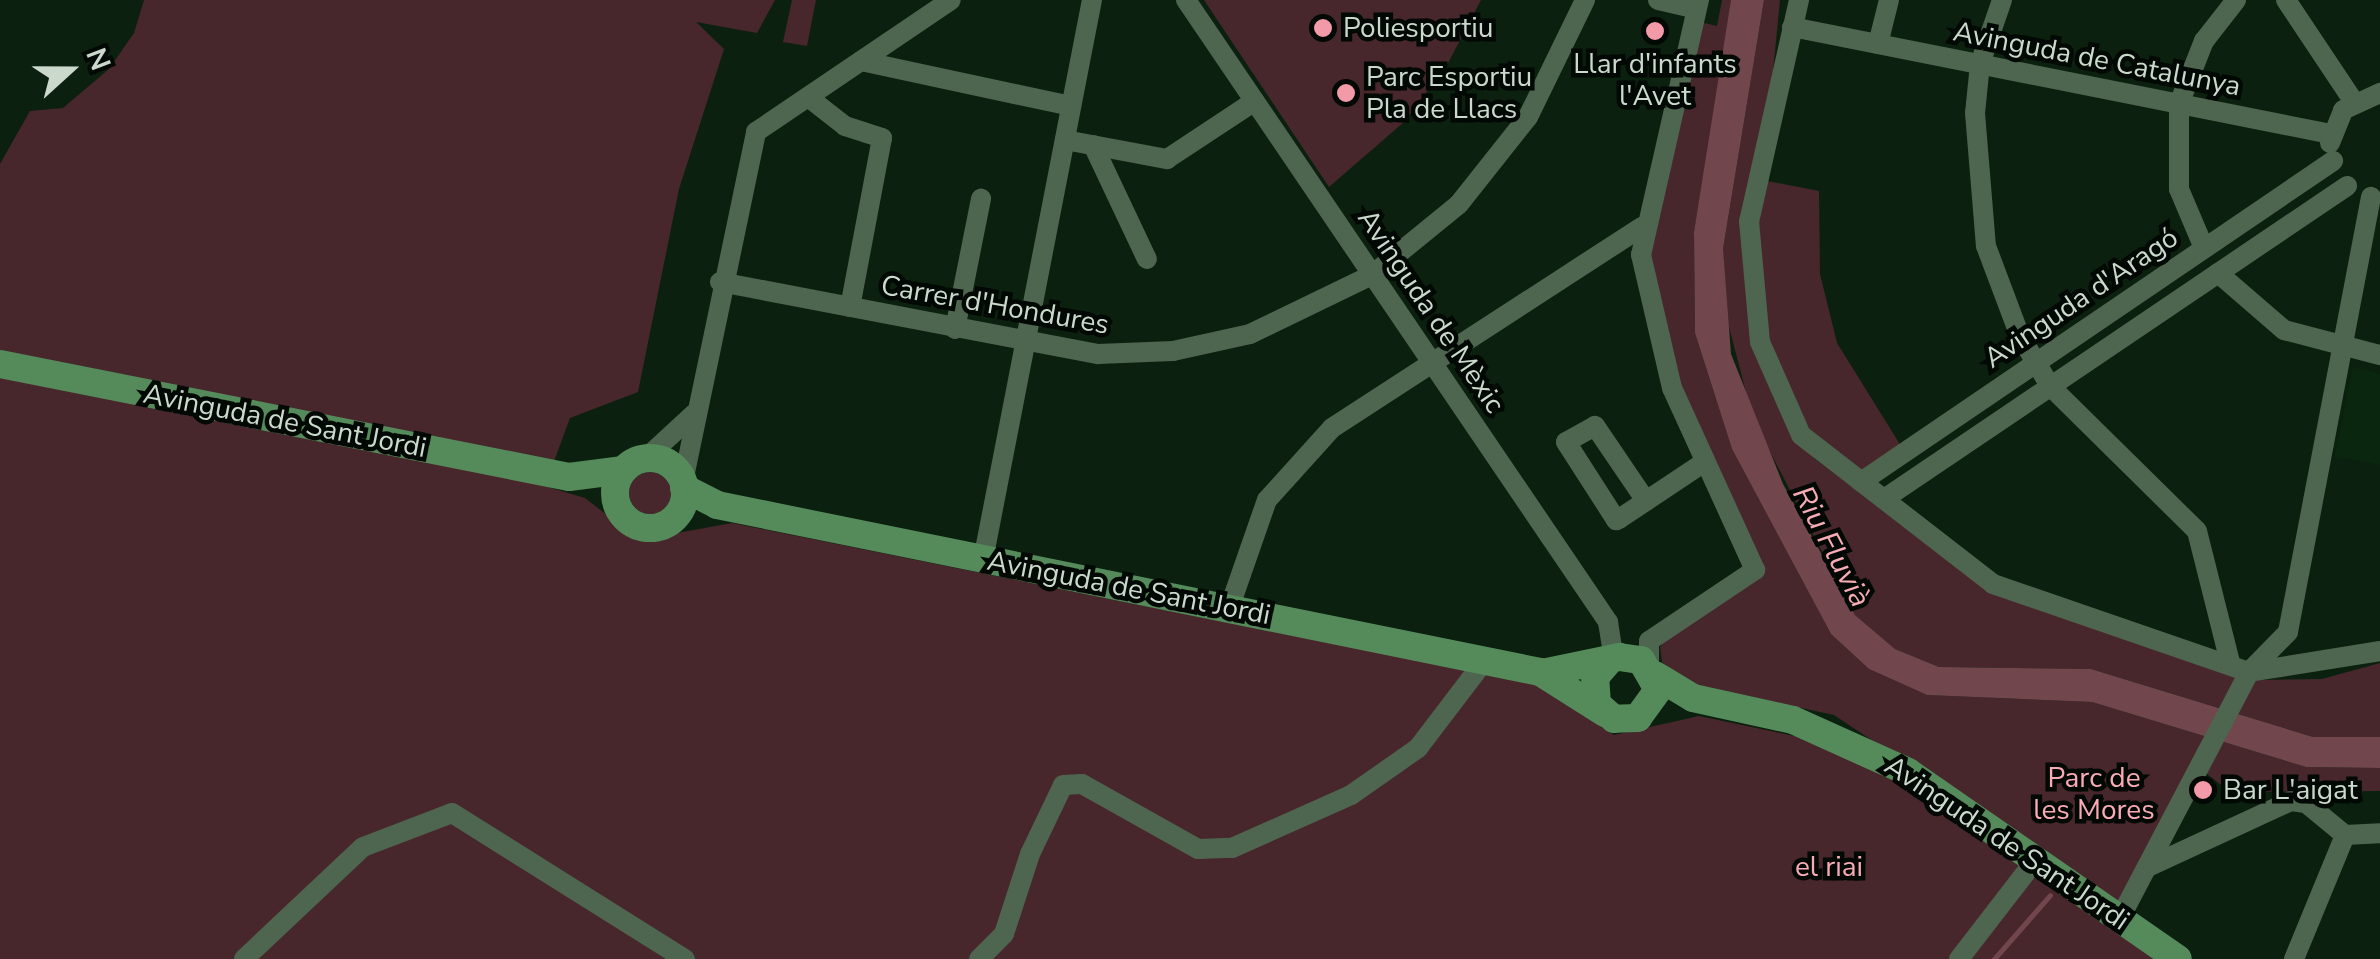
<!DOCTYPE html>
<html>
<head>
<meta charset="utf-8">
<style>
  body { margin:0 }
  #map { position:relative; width:2380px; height:959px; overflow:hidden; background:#0b200e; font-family:"Nunito Sans",sans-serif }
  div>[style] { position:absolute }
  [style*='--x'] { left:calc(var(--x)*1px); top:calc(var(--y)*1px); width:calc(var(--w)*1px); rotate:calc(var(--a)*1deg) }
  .built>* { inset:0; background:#0b260f }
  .green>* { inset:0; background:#47272c }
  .round { border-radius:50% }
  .water>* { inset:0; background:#72464d }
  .stream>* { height:5px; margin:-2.5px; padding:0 2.5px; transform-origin:2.5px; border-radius:2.5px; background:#72464d }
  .minor>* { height:20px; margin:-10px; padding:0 10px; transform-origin:10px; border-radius:10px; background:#4e6550 }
  .major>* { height:28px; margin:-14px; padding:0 14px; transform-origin:14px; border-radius:14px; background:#558b5b }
  .major>.ring { margin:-14px; padding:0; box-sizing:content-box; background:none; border:28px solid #558b5b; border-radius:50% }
  .dots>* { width:28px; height:28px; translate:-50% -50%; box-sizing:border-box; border:5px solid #020803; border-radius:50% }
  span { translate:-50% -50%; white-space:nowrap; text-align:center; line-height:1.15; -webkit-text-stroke:9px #020803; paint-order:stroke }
  .poi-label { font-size:28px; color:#cbd8cc }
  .left { translate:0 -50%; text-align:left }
  .street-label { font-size:28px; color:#cbd8cc }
  .park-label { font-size:28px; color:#f8abb6 }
  .water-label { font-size:30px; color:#f8abb6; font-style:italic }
  .north { position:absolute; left:20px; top:20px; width:100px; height:100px; -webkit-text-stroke:8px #020803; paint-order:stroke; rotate:69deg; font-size:28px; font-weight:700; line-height:40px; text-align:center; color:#cbd8cc }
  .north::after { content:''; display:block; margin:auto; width:35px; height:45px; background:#cbd8cc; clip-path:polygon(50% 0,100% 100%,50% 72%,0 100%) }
</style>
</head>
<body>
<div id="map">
  <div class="built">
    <div style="clip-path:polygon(2353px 367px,2380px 374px,2380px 465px,2335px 456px)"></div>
  </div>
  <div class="green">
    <div style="clip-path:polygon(144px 0,775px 0,757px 33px,696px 22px,724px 49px,679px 189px,638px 392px,570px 418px,545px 486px,585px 498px,639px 540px,732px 523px,1534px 684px,1614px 735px,1699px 716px,1818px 741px,1885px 774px,2158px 959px,0 959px,0 164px,30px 111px,63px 108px,109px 69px,134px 33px)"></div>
    <div style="clip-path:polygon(792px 0,816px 0,807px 46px,783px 42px)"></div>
    <div style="clip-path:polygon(1204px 0,1481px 0,1447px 65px,1404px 122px,1329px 187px)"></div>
    <div style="clip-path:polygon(1722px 0,1731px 0,1732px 12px,1694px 232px,1695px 333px,1732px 449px,1831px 634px,1869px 669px,1927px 695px,2092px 702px,2306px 767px,2380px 768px,2380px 791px,2230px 792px,2193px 763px,2125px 909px,1834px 715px,1690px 684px,1662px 662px,1660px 647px,1671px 633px,1762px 570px,1697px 431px,1664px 334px,1649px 252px,1700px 22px,1717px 26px)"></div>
    <div style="clip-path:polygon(1764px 0,1780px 0,1749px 319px,1774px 399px,1814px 458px,1992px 593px,2256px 680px,2322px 679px,2380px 663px,2380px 737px,2313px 737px,2091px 669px,1939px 667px,1895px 649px,1855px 615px,1753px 419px,1723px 304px,1723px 249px)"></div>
    <div style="clip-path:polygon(1762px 180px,1819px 191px,1820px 274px,1837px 343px,1901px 446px,1860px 471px,1813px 436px,1772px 359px,1756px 252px)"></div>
    <div class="round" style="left:629px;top:472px;width:42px;height:42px"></div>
  </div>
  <div class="water">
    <div style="clip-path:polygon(1731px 0,1764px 0,1723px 249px,1731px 354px,1783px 484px,1855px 615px,1895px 649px,1939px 667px,2091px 669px,2313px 737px,2380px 737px,2380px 768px,2306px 767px,2092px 702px,1927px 695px,1869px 669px,1831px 634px,1732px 449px,1695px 333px,1694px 232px)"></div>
  </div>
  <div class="stream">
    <div style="--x:1994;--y:959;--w:85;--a:-48.8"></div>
  </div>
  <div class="minor">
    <div style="--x:1186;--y:0;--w:752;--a:55.84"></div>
    <div style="--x:1608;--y:622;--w:36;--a:81"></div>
    <div style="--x:1658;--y:0;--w:39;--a:13"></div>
    <div style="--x:1799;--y:0;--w:227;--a:102.7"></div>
    <div style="--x:1749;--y:221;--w:121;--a:84.8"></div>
    <div style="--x:1760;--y:342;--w:102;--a:66.2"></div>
    <div style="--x:1801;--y:435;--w:243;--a:37.8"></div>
    <div style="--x:1993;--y:584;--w:271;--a:19"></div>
    <div style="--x:2002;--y:0;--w:68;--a:109"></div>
    <div style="--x:1980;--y:64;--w:49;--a:95.8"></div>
    <div style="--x:1975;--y:113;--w:133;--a:85.3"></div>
    <div style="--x:1986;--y:246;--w:94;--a:69.4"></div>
    <div style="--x:2019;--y:334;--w:61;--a:59.2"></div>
    <div style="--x:2050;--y:386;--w:206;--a:44.6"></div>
    <div style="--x:2197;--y:531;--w:135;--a:75.9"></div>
    <div style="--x:2286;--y:0;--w:123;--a:56.3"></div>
    <div style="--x:1792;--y:27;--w:550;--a:11.23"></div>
    <div style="--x:1878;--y:44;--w:45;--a:-76"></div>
    <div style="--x:861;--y:61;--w:215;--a:12.1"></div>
    <div style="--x:808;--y:97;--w:47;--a:38.1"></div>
    <div style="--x:845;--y:126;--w:39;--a:18"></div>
    <div style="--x:882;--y:138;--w:172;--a:100.7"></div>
    <div style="--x:1065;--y:140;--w:104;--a:10.6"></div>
    <div style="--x:1167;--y:159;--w:105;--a:-33.4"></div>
    <div style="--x:2330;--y:143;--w:35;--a:-68"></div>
    <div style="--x:2343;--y:110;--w:41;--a:-24.7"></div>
    <div style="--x:1093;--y:145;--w:126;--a:64.7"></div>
    <div style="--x:2204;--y:248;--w:64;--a:-113"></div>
    <div style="--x:2179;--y:189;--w:85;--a:-90"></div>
    <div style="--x:2179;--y:104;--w:68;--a:-68.4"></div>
    <div style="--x:2204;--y:41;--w:52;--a:-52"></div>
    <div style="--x:2218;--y:273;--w:87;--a:40.8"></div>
    <div style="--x:2284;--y:330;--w:99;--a:14.6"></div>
    <div style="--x:720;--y:282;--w:385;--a:10.8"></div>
    <div style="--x:1098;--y:354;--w:75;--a:-2.3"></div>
    <div style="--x:1173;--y:351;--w:79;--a:-12.4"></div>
    <div style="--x:1250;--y:334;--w:136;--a:-25.8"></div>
    <div style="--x:1372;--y:275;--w:112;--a:-39.2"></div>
    <div style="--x:1459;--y:204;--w:111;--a:-51.6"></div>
    <div style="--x:1528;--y:117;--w:130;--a:-64"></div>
    <div style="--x:955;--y:329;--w:133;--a:-78.7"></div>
    <div style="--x:645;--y:459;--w:67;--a:-42.6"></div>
    <div style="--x:683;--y:482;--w:358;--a:-78.2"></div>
    <div style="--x:756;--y:132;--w:235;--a:-34.1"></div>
    <div style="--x:1861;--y:482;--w:571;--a:-34.22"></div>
    <div style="--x:1884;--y:499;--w:559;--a:-34.06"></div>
    <div style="--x:1646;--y:501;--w:91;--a:-124.2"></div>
    <div style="--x:1595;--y:426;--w:33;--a:151"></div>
    <div style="--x:1566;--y:442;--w:93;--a:57.3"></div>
    <div style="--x:1616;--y:520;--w:3;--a:-18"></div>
    <div style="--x:1619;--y:519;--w:101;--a:-33.7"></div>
    <div style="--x:983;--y:560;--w:571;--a:-78.99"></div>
    <div style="--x:1230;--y:606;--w:112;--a:-70.8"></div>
    <div style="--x:1267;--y:500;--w:97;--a:-47.9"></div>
    <div style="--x:1332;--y:428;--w:369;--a:-33"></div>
    <div style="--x:1649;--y:667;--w:26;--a:-90"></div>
    <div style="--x:1649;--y:641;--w:128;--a:-33.8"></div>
    <div style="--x:1755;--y:570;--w:200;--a:-114.5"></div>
    <div style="--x:1672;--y:388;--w:137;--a:-103.1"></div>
    <div style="--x:1641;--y:255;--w:262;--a:-77.2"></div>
    <div style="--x:2249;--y:672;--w:133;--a:-9.1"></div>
    <div style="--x:2148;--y:867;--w:157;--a:-24.8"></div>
    <div style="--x:2291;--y:801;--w:15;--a:8"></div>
    <div style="--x:2306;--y:803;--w:50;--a:39.4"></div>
    <div style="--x:2345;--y:835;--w:35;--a:-3"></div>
    <div style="--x:2120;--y:918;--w:278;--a:-62.3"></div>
    <div style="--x:2249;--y:672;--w:56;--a:-45.7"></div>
    <div style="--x:2288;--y:632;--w:443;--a:-79.2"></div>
    <div style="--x:244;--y:959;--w:163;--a:-43.3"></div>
    <div style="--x:363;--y:847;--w:95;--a:-20.9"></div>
    <div style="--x:452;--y:813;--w:275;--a:32.1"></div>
    <div style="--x:979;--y:959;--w:35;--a:-45"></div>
    <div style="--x:1004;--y:934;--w:84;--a:-72"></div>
    <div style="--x:1030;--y:854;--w:76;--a:-64.4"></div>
    <div style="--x:1063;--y:785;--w:19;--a:-3"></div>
    <div style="--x:1082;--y:784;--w:133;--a:29.3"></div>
    <div style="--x:1198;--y:849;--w:34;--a:-2"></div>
    <div style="--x:1232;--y:848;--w:130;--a:-24"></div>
    <div style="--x:1351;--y:795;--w:82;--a:-35"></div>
    <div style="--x:1418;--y:748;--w:111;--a:-52.7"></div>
    <div style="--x:1959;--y:959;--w:128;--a:-52.3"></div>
    <div style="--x:2294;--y:959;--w:134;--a:-67.6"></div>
  </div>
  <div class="major">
    <div style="--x:0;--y:364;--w:580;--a:11.23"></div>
    <div style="--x:569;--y:477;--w:55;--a:-7.3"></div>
    <div class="ring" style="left:615px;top:458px;width:42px;height:42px"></div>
    <div style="--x:684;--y:488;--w:37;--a:27"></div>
    <div style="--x:717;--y:505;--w:840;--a:11.47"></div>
    <div style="--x:1540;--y:672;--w:77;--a:32.2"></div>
    <div style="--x:1547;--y:672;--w:74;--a:-11.8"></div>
    <div style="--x:1619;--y:657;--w:22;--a:8"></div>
    <div style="--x:1641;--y:660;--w:34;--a:60"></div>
    <div style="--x:1658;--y:690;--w:34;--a:126"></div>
    <div style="--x:1638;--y:718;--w:24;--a:178"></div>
    <div style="--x:1614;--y:719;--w:23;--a:-139"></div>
    <div style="--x:1597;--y:704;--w:27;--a:-94"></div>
    <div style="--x:1595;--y:677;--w:23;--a:-49"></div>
    <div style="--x:1655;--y:675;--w:44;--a:31.2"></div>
    <div style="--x:1693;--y:698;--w:102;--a:12.4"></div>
    <div style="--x:1793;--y:720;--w:126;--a:24.3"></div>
    <div style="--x:1908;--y:772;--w:328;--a:34.7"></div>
  </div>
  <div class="dots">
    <div style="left:1323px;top:28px;background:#f39aa8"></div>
    <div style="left:1655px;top:31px;background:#f39aa8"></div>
    <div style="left:1346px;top:93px;background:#f39aa8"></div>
    <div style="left:2203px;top:790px;background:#f39aa8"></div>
  </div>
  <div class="poi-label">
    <span class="left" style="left:1343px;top:28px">Poliesportiu</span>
    <span style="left:1655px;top:80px">Llar d'infants<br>l'Avet</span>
    <span class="left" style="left:1366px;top:93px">Parc Esportiu<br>Pla de Llacs</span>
    <span class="left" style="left:2223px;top:790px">Bar L'aigat</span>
  </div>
  <div class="street-label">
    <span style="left:2097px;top:59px;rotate:11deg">Avinguda de Catalunya</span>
    <span style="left:2081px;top:298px;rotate:-34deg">Avinguda d'Aragó</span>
    <span style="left:995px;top:305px;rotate:10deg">Carrer d'Hondures</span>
    <span style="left:1431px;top:311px;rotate:56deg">Avinguda de Mèxic</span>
    <span style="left:285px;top:421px;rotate:11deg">Avinguda de Sant Jordi</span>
    <span style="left:1129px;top:588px;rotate:11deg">Avinguda de Sant Jordi</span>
    <span style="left:2007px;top:843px;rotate:34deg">Avinguda de Sant Jordi</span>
  </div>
  <div class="park-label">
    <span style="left:2094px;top:794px">Parc de<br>les Mores</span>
    <span style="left:1829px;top:867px">el riai</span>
  </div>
  <div class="water-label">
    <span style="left:1831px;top:547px;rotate:62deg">Riu Fluvià</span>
  </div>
  <div class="north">N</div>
</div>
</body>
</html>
